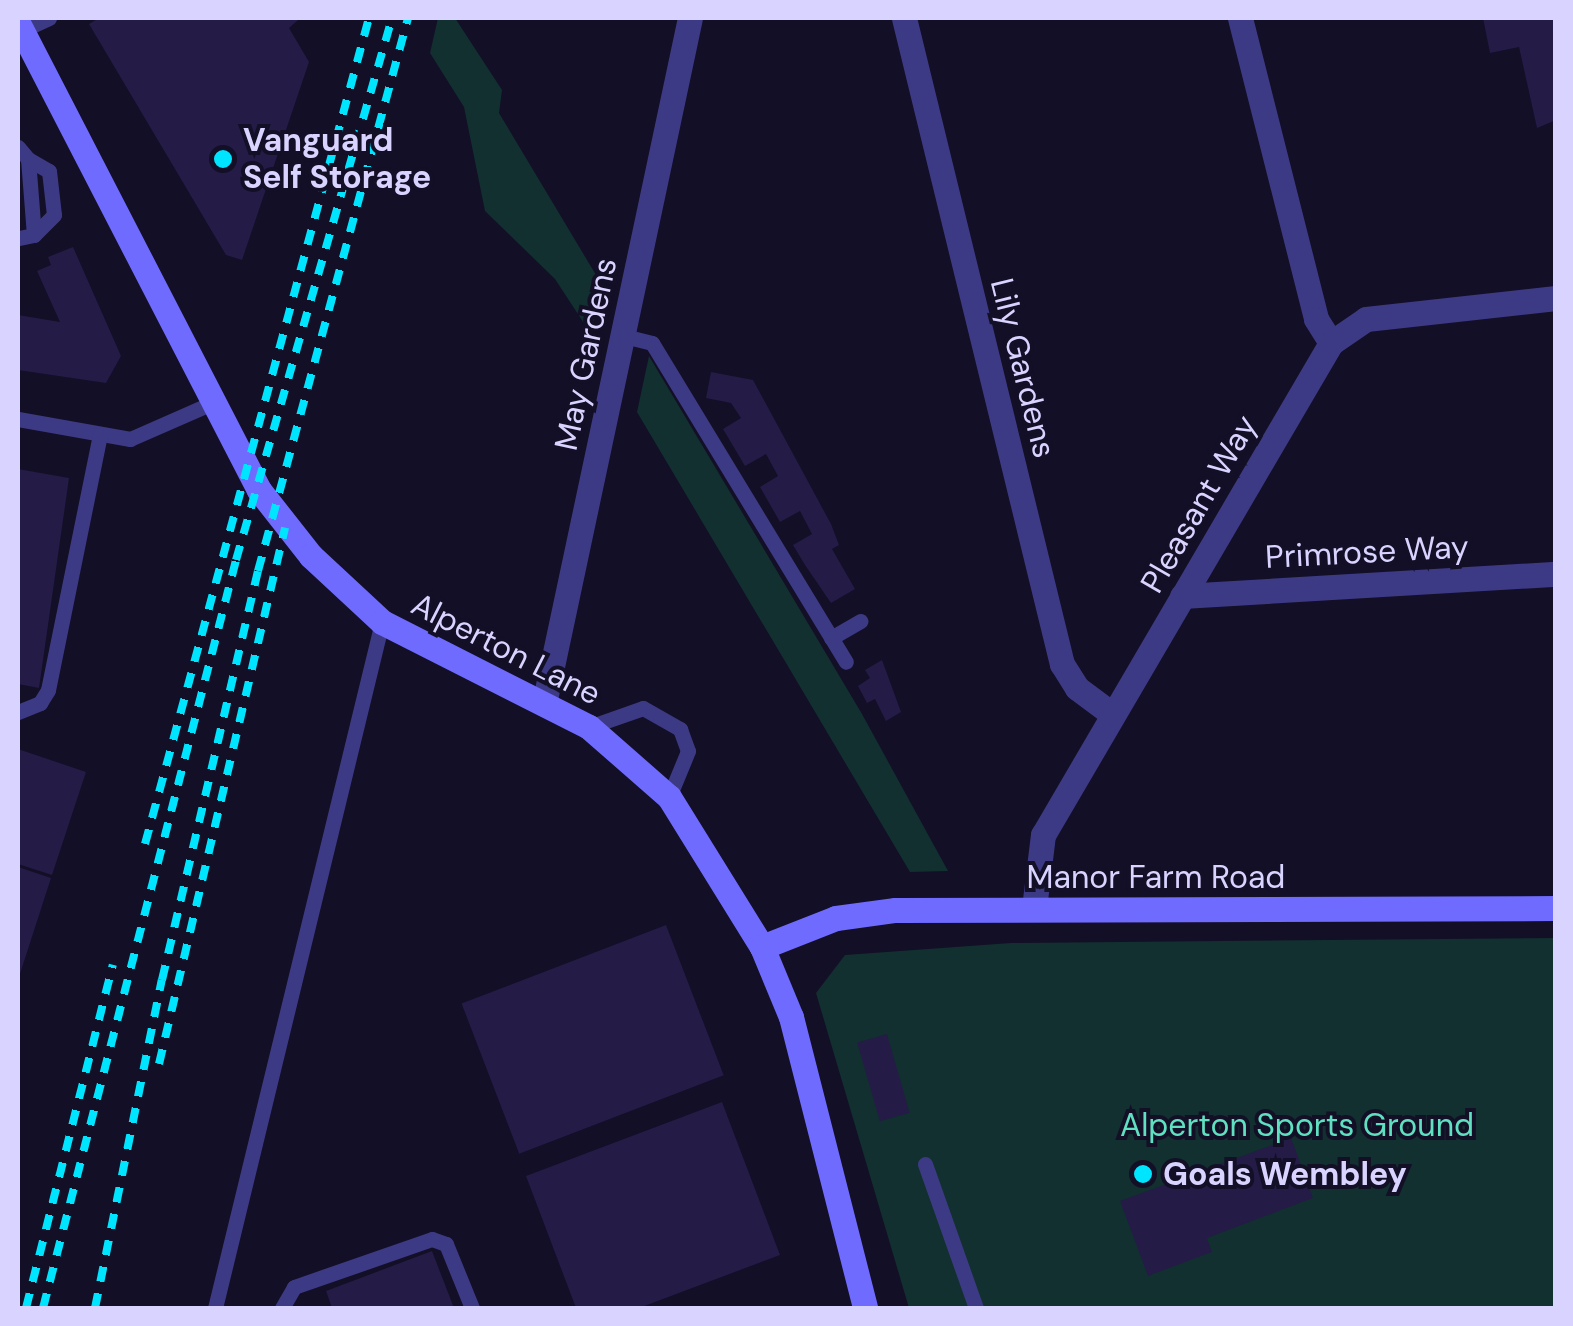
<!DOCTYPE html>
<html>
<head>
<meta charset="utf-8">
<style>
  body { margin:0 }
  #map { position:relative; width:1573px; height:1326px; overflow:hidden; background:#130f26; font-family:"DM Sans",sans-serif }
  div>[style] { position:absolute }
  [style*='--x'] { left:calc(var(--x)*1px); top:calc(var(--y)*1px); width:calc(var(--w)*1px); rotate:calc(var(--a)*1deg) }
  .green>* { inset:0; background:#12302f }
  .building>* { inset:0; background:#241b47; transform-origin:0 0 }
  .lane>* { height:15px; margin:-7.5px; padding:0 7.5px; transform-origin:7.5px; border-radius:7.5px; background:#3d3a85 }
  .street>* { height:25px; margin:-12.5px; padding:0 12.5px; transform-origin:12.5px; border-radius:12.5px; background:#3d3a85 }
  .secondary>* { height:25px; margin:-12.5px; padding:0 12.5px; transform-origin:12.5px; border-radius:12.5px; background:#6f6bff }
  .rail>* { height:8px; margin-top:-4px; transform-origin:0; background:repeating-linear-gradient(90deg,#00e5ff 0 15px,transparent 0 27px) }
  .dots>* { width:28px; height:28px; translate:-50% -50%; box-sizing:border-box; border:5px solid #130f26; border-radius:50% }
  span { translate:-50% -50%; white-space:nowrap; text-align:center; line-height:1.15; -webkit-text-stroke:8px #130f26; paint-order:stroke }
  .poi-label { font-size:32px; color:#d9d4ff; font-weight:700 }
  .left { translate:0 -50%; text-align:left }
  .street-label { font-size:32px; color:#d9d4ff }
  .park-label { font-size:32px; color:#5fe0c0 }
  .frame { position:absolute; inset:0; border:20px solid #d9d4ff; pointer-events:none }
</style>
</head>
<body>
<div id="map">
  <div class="green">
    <div style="clip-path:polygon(438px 18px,455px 18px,502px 90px,499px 113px,602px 285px,591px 334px,555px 279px,485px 211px,464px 107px,430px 53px)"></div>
    <div style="clip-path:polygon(649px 356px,862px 714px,948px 871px,910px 872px,637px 412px)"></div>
    <div style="clip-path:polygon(1555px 938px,1555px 1308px,909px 1308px,816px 993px,845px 955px,1011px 943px)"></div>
  </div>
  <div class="building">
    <div style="clip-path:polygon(99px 18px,298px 20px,289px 28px,309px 62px,242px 260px,226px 255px,89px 24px)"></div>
    <div style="clip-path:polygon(1483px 18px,1556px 18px,1556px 120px,1537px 128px,1519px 47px,1490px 53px)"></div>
    <div style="clip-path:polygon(73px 247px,121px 356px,106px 383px,18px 370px,18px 315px,60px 322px,37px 271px,51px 265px,48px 257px)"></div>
    <div style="clip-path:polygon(711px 372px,753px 380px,831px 524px,839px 545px,832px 549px,855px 589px,831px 603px,805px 565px,793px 545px,812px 534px,800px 511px,780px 522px,760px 487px,778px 476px,766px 454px,745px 466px,723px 429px,741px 418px,731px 403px,706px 398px)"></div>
    <div style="clip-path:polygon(18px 469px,69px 478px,39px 688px,18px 684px)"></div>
    <div style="clip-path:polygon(882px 660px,901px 712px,886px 721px,875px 699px,867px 703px,858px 686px,870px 678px,865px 670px)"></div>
    <div style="clip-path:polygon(18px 749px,86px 772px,52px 875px,18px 864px)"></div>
    <div style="clip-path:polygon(18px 867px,51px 878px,18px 980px)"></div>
    <div style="left:666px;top:925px;width:161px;height:219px;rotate:69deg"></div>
    <div style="left:887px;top:1034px;width:82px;height:31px;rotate:74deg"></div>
    <div style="clip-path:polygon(722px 1102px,780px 1255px,639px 1308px,576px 1308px,526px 1176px)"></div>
    <div style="clip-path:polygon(1291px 1138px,1313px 1198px,1207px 1238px,1212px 1252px,1148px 1276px,1120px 1201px)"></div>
    <div style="clip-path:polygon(432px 1251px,454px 1308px,332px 1308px,326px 1291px)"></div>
  </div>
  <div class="lane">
    <div style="--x:21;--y:31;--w:31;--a:-25"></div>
    <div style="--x:18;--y:147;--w:16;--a:50"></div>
    <div style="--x:28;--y:159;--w:76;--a:85.5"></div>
    <div style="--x:34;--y:235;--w:16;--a:169"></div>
    <div style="--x:28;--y:159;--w:24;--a:30"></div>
    <div style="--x:49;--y:171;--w:44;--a:83.5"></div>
    <div style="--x:54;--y:215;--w:28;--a:135"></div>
    <div style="--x:624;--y:336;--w:29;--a:14"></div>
    <div style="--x:652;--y:343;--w:373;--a:58.7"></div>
    <div style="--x:18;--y:419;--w:114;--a:10.1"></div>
    <div style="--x:130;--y:439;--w:90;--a:-23.7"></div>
    <div style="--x:831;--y:638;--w:34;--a:-30"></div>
    <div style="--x:18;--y:712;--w:24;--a:-22"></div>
    <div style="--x:40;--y:703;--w:15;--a:-58"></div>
    <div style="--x:48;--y:690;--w:261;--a:-78.5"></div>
    <div style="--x:589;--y:727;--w:57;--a:-19.4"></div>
    <div style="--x:643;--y:708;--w:43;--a:29.6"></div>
    <div style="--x:680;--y:729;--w:23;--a:70"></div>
    <div style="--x:688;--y:751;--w:50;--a:112.4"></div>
    <div style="--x:925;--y:1164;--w:153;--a:70.5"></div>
    <div style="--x:215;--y:1308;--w:706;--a:-76.32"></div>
    <div style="--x:282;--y:1308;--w:24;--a:-60"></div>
    <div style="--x:294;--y:1287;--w:146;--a:-19.2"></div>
    <div style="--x:432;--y:1239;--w:15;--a:20"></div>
    <div style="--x:446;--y:1244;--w:69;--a:67.9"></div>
  </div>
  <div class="street">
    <div style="--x:904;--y:18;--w:665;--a:76.26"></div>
    <div style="--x:1062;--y:664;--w:28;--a:58"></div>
    <div style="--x:1077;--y:688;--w:44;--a:36.6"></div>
    <div style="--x:1240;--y:18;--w:310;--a:75.8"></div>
    <div style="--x:1316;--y:319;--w:28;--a:58"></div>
    <div style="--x:1182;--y:596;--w:375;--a:-3.4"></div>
    <div style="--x:544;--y:704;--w:701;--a:-77.99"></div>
    <div style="--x:1034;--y:908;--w:74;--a:-83"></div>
    <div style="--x:1043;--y:835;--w:570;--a:-59.66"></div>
    <div style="--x:1331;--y:343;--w:42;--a:-34.4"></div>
    <div style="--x:1366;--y:319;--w:191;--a:-6.3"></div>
  </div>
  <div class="secondary">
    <div style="--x:18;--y:23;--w:526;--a:62.7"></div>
    <div style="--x:259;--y:490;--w:84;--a:51.8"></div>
    <div style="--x:311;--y:556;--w:97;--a:42.9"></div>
    <div style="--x:382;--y:622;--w:232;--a:26.9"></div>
    <div style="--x:589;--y:727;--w:106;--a:41.2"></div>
    <div style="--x:669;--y:797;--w:176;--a:58.2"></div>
    <div style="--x:762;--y:947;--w:76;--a:67.5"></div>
    <div style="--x:791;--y:1017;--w:300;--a:75.7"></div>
    <div style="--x:762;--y:947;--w:79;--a:-21.4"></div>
    <div style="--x:836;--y:918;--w:60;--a:-7.7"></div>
    <div style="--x:895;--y:910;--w:661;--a:-0.17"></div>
  </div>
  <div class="rail">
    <div style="--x:145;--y:844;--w:856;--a:-74.83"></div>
    <div style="--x:159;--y:1064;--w:551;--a:-76.77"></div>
    <div style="--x:26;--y:1308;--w:354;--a:-75.8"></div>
    <div style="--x:43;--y:1308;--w:772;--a:-75.53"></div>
    <div style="--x:236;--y:560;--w:564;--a:-73.94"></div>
    <div style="--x:95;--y:1308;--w:335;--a:-78.5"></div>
    <div style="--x:162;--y:980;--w:420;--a:-76.8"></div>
    <div style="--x:258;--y:571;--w:573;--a:-74.82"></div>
  </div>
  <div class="dots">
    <div style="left:223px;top:159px;background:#00e5ff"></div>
    <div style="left:1143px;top:1174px;background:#00e5ff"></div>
  </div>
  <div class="poi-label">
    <span class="left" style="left:243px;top:159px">Vanguard<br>Self Storage</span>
    <span class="left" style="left:1163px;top:1174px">Goals Wembley</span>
  </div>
  <div class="street-label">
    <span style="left:586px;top:354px;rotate:-78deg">May Gardens</span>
    <span style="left:1023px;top:368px;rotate:76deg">Lily Gardens</span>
    <span style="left:1199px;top:504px;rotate:-60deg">Pleasant Way</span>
    <span style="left:1367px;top:552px;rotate:-3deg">Primrose Way</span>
    <span style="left:506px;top:649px;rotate:27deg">Alperton Lane</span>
    <span style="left:1156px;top:877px">Manor Farm Road</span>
  </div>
  <div class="park-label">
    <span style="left:1297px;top:1125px">Alperton Sports Ground</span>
  </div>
  <div class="frame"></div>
</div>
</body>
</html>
